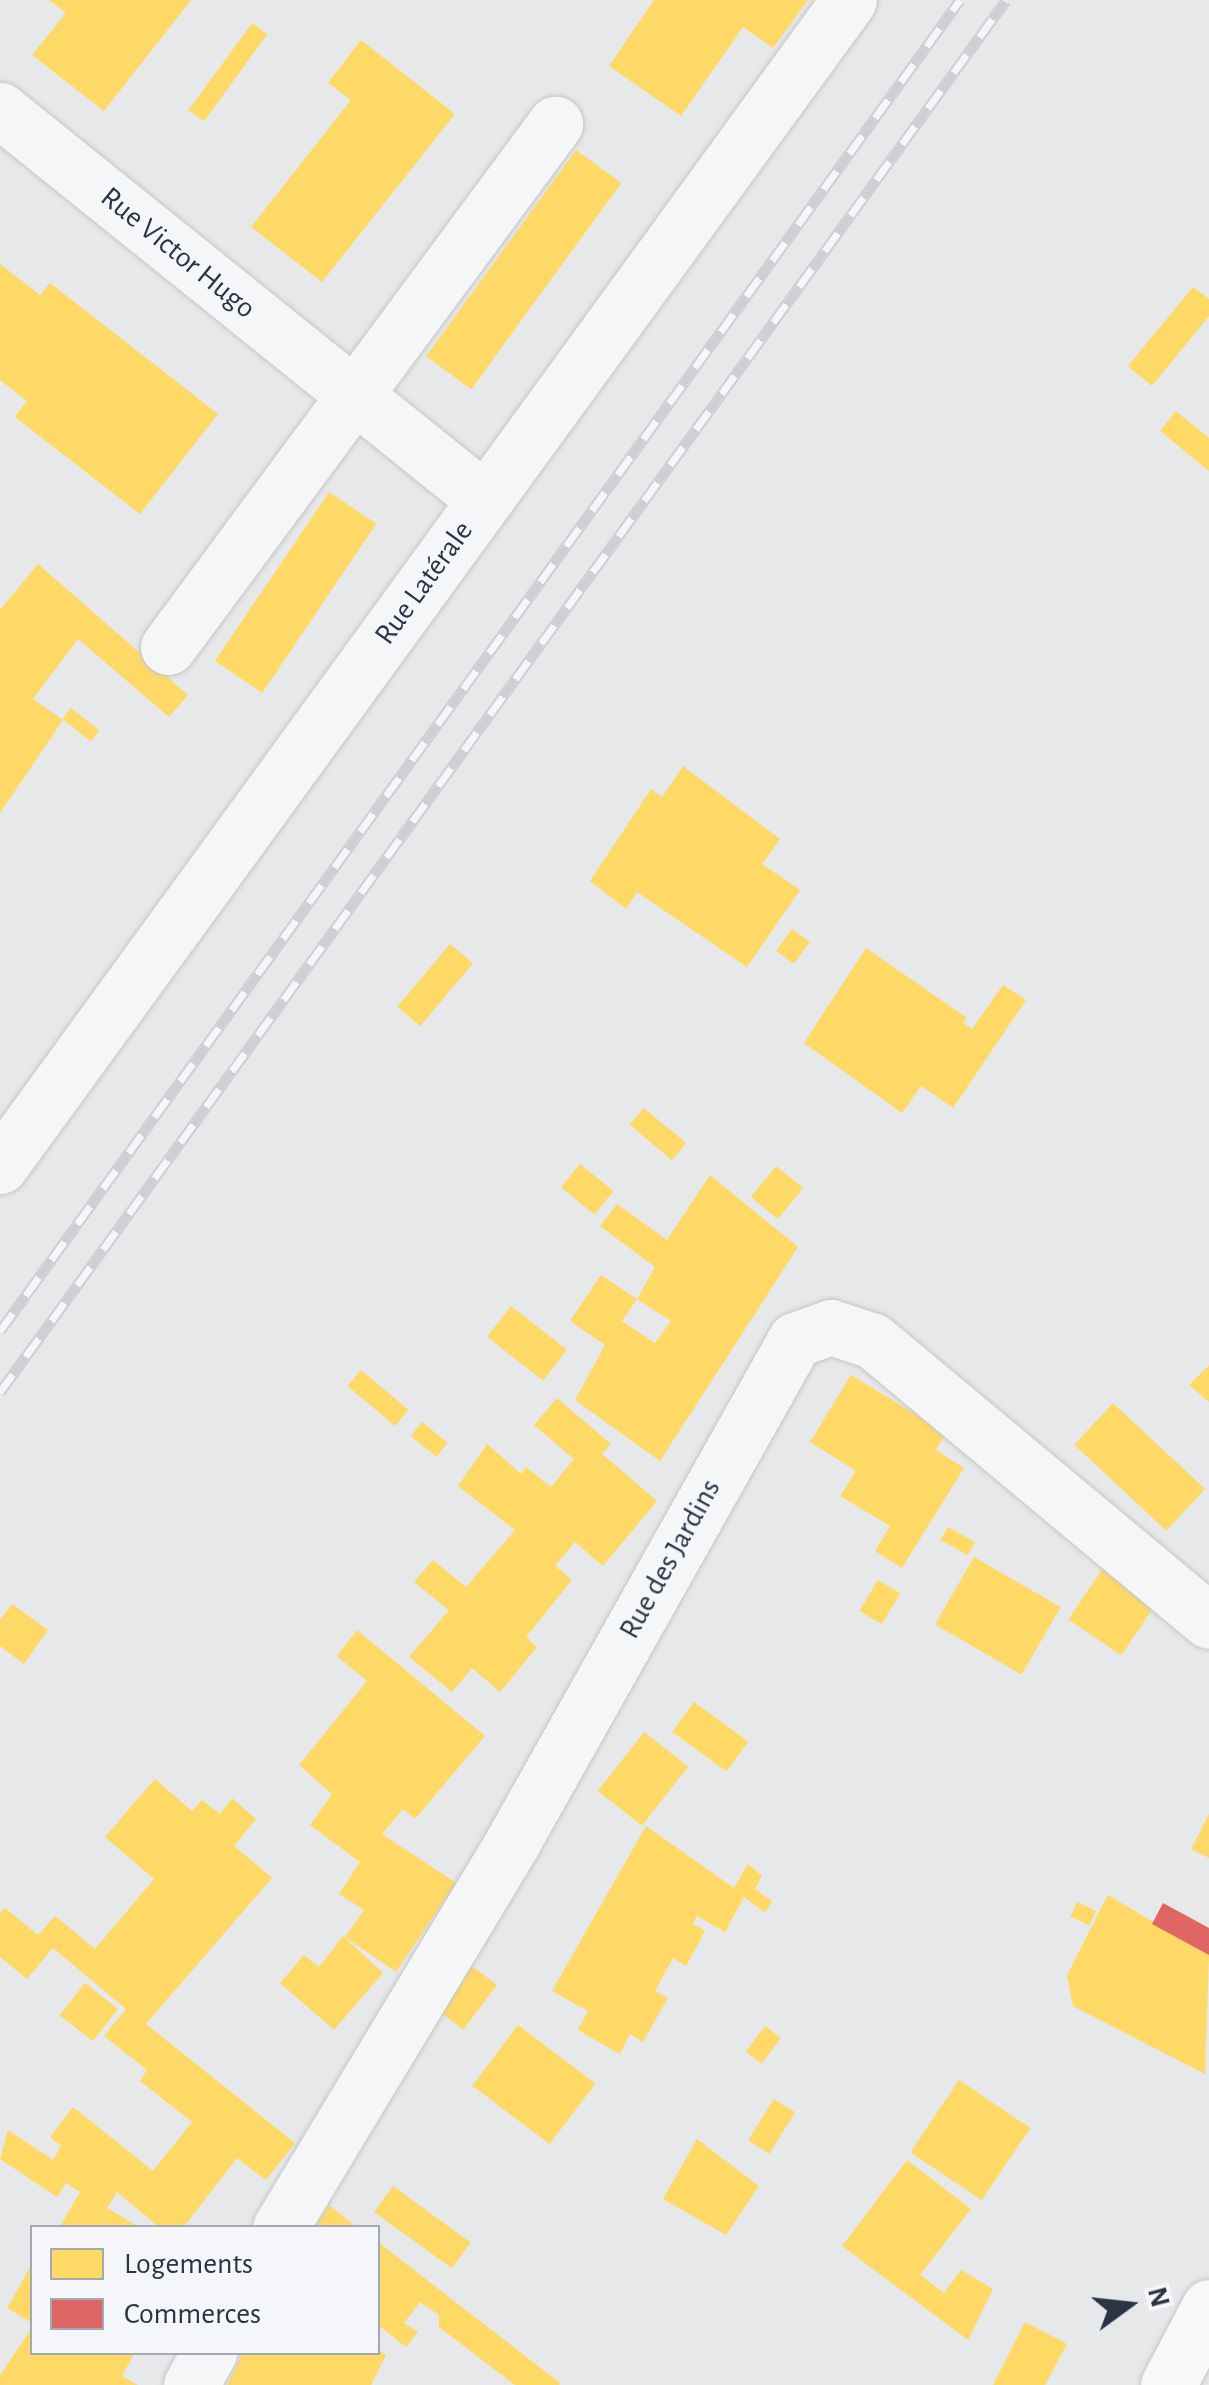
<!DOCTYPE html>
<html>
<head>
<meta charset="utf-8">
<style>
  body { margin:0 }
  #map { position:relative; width:1209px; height:2385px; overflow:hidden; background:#e6e8ea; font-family:"Alegreya Sans",sans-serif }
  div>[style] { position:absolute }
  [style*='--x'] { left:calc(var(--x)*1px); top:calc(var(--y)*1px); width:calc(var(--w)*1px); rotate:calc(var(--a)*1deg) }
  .homes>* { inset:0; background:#ffd966; transform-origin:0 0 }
  .shops>* { inset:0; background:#e06666 }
  .roads { filter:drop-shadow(0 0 2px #c4c6c8) drop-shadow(0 0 2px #c4c6c8) }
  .minor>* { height:55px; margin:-27.5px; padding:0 27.5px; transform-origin:27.5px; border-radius:27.5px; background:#f5f6f7 }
  .primary>* { height:55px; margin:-27.5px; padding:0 27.5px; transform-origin:27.5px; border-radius:27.5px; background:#f8f8f8 }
  .rail>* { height:11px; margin-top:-5.5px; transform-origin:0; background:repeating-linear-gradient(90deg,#f4f6f9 0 22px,#cecfd2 0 44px); box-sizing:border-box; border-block:2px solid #cecfd2 }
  span { translate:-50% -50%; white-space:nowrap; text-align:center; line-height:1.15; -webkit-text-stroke:10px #f4f6f9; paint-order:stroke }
  .street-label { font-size:30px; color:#2b3445 }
  .legend { position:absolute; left:30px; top:2225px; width:350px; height:130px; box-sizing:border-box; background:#f4f6f9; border:2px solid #a4a8b1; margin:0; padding:12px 18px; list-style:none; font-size:30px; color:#2b3445 }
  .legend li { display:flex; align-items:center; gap:20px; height:50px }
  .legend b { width:50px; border:2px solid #a4a8b1 }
  .north { position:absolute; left:1079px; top:2255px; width:100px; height:100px; -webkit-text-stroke:8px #f4f6f9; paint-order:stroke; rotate:75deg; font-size:28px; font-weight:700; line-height:40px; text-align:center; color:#2b3445 }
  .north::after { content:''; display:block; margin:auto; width:35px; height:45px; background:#2b3445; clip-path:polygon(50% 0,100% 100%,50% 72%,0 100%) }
</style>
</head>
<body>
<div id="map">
  <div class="homes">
    <div style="clip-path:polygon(49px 0,191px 0,104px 111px,32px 55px,66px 13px)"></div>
    <div style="clip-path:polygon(654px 0,808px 0,773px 48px,743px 27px,681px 116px,609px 66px)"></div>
    <div style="left:252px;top:23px;width:19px;height:108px;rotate:36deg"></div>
    <div style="clip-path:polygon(361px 40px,455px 114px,322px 282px,251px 227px,351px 100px,328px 83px)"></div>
    <div style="left:576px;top:150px;width:56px;height:255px;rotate:36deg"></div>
    <div style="clip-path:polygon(0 264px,40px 295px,50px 283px,218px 414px,140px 514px,15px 417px,27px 401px,0 380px)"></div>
    <div style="clip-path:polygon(1193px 287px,1209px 299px,1209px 316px,1152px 386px,1128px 366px)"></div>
    <div style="clip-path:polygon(1176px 411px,1209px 438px,1209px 471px,1160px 431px)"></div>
    <div style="left:329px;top:492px;width:57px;height:204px;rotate:34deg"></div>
    <div style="clip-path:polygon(38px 564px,188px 695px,169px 717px,78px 639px,33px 699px,63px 720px,0 813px,0 610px)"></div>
    <div style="left:71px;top:708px;width:36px;height:14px;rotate:38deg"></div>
    <div style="clip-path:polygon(683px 766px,780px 839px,762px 864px,800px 890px,747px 967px,637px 892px,626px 909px,590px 881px,651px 789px,662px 797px)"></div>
    <div style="left:792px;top:929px;width:22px;height:27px;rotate:36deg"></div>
    <div style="left:450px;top:944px;width:30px;height:82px;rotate:40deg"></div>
    <div style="clip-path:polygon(866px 948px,967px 1018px,963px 1023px,972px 1029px,1003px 985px,1026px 1000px,953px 1108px,921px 1086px,902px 1113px,804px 1043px)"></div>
    <div style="left:644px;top:1108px;width:55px;height:22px;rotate:40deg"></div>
    <div style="left:580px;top:1164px;width:43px;height:30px;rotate:39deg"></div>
    <div style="left:776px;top:1166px;width:35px;height:40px;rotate:39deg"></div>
    <div style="clip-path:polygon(710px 1175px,798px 1247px,660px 1461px,575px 1400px,605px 1345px,570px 1321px,601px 1275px,637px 1299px,622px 1321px,655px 1343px,671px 1321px,637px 1299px,655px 1267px,600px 1226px,617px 1204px,667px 1240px)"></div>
    <div style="left:511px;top:1306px;width:71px;height:39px;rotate:38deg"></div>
    <div style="clip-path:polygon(1209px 1365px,1209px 1402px,1189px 1385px)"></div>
    <div style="left:361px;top:1370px;width:62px;height:21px;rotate:40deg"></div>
    <div style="clip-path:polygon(851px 1375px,946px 1433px,936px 1450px,964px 1468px,902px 1568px,875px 1551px,890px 1526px,840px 1496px,856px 1471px,810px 1442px)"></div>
    <div style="clip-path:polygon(557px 1398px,611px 1444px,602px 1454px,657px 1501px,603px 1566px,575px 1542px,555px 1566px,572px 1580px,526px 1637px,537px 1647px,500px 1692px,472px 1668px,452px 1692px,409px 1657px,449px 1610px,414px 1582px,433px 1560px,466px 1587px,515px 1530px,458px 1486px,487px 1444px,521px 1474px,526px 1467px,551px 1487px,574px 1459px,534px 1425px)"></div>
    <div style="left:1113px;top:1403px;width:126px;height:57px;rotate:43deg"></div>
    <div style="left:422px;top:1422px;width:33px;height:18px;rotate:39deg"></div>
    <div style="left:948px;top:1527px;width:31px;height:15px;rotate:29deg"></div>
    <div style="left:974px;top:1557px;width:100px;height:78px;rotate:30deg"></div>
    <div style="left:1103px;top:1568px;width:64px;height:62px;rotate:34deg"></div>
    <div style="left:878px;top:1580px;width:26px;height:36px;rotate:31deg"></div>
    <div style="clip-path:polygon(12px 1604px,48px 1630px,24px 1664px,0 1646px,0 1620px)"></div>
    <div style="clip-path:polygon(357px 1630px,485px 1736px,415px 1819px,403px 1809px,382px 1834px,456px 1883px,396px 1972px,345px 1937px,364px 1910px,339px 1894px,360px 1862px,310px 1825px,332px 1794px,299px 1765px,367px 1681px,337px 1656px)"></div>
    <div style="left:694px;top:1702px;width:67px;height:37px;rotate:36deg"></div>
    <div style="left:644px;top:1732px;width:56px;height:75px;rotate:38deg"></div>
    <div style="clip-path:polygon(155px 1779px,192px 1811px,202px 1800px,220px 1814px,232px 1798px,256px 1819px,234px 1846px,272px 1878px,146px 2024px,295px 2143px,266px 2180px,237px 2158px,183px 2228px,160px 2228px,117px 2192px,107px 2208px,141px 2228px,59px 2228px,80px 2192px,66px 2183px,57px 2197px,0 2159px,8px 2130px,53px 2160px,61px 2146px,50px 2137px,73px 2107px,153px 2171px,192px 2122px,140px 2081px,147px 2070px,104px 2036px,126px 2009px,53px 1948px,27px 1979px,0 1957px,0 1913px,5px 1908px,38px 1935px,55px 1916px,95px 1949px,154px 1879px,105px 1837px)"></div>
    <div style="clip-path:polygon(1209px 1814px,1209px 1858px,1191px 1849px)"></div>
    <div style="clip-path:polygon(646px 1826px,734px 1888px,748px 1864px,762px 1876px,755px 1889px,772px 1901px,765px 1913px,744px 1897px,725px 1932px,697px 1916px,693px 1924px,705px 1931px,686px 1966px,673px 1958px,655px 1991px,668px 1998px,661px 2010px,643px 2042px,630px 2034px,620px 2054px,578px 2030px,588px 2011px,552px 1991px)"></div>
    <div style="clip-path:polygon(1108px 1895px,1209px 1955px,1205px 2074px,1073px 2006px,1067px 1975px)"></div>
    <div style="left:1077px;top:1902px;width:21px;height:16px;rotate:25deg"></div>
    <div style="clip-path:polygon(343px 1936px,383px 1973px,334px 2030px,280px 1983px,304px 1955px,319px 1967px)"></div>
    <div style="left:465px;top:1961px;width:40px;height:56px;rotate:37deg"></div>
    <div style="left:85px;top:1983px;width:42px;height:41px;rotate:38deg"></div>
    <div style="left:518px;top:2025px;width:97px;height:76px;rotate:37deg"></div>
    <div style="left:765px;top:2026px;width:20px;height:32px;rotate:37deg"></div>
    <div style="left:959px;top:2080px;width:86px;height:87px;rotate:34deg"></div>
    <div style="left:774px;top:2099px;width:25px;height:49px;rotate:32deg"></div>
    <div style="clip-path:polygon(697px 2139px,759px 2186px,726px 2235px,663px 2199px)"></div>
    <div style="clip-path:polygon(907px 2160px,971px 2209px,920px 2275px,944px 2293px,961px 2270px,993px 2289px,968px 2340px,842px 2246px)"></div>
    <div style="left:393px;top:2186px;width:96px;height:32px;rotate:36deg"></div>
    <div style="clip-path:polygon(329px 2205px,358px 2228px,314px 2228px)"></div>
    <div style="clip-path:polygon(378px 2242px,560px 2383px,559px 2385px,515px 2385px,439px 2327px,439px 2315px,420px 2302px,404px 2323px,418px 2332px,406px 2347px,378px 2325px)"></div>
    <div style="clip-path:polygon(32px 2264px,32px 2323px,7px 2308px)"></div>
    <div style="clip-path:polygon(1025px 2322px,1067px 2344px,1045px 2385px,993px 2385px)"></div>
    <div style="clip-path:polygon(32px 2328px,32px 2352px,135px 2352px,122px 2376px,138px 2385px,0 2385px,0 2375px)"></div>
    <div style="clip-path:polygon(378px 2349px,386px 2355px,371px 2385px,227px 2385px,243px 2352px)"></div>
  </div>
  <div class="shops">
    <div style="clip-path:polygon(1163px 1903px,1209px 1928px,1209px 1955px,1152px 1924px)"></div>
  </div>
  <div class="roads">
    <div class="minor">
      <div style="--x:0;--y:110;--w:622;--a:38.8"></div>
      <div style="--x:168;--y:647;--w:651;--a:-53.5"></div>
      <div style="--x:0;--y:1166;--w:1442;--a:-53.94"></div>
      <div style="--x:280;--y:2228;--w:449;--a:-58.9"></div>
      <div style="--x:512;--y:1843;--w:577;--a:-60.64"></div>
      <div style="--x:795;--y:1340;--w:38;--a:-20"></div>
      <div style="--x:831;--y:1327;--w:44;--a:18.4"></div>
      <div style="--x:873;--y:1341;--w:437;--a:39.8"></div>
      <div style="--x:191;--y:2385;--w:38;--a:-61"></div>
    </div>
    <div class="primary">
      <div style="--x:1168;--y:2385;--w:88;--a:-62.3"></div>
    </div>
  </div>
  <div class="rail">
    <div style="--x:0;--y:1331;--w:1641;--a:-54.2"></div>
    <div style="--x:0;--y:1392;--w:1717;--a:-54.14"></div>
  </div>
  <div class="street-label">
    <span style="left:178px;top:253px;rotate:39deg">Rue Victor Hugo</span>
    <span style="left:424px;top:583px;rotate:-54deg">Rue Latérale</span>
    <span style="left:670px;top:1559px;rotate:-61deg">Rue des Jardins</span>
  </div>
  <ul class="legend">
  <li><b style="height:28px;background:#ffd966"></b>Logements</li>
  <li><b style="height:28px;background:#e06666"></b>Commerces</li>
  </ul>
  <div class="north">N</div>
</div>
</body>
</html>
